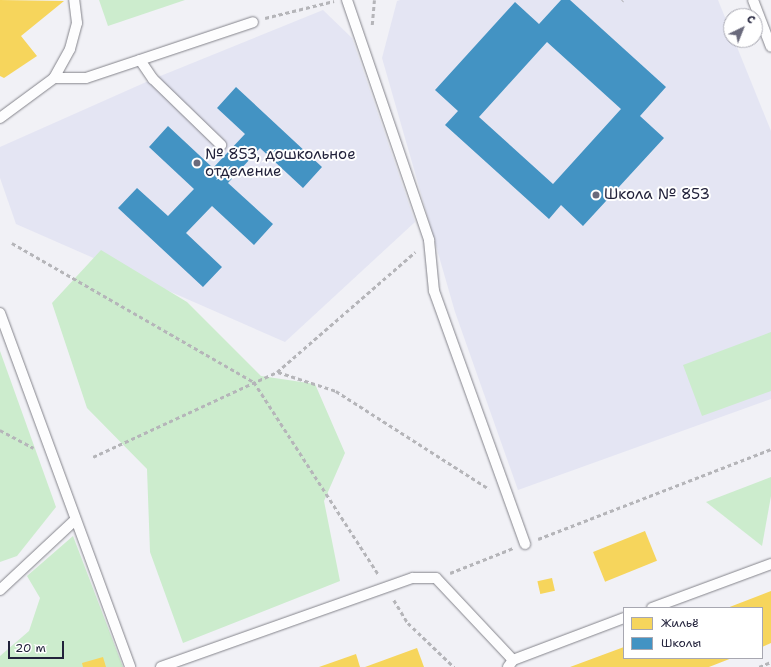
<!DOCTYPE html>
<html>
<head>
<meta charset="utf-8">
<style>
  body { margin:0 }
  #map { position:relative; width:771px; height:667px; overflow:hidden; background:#f1f1f6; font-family:"Shantell Sans",sans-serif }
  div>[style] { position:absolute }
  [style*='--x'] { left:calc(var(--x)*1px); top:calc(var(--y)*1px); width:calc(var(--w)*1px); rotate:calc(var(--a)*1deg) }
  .built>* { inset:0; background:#e4e5f3 }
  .green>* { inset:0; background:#cceccd }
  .homes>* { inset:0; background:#f6d55c; transform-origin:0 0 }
  .schools>* { inset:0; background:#4393c3 }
  .path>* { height:2.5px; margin-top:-1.25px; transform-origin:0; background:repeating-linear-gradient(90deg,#b5b5b9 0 4px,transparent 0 7px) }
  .roads { filter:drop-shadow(0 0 1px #84848b) drop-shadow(0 0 1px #84848b) }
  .lane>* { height:10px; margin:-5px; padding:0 5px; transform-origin:5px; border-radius:5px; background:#fdfdfe }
  .dots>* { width:11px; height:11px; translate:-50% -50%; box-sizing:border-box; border:2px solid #fff; border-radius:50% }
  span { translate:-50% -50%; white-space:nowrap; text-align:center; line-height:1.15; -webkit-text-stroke:4px #fff; paint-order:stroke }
  .poi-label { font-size:15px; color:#22223b }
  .left { translate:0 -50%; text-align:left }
  .legend { position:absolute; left:623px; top:607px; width:140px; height:52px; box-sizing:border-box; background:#fff; border:1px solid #a7a7b1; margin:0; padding:5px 7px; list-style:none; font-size:12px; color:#22223b }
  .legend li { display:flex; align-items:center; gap:8px; height:20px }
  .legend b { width:20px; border:1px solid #a7a7b1 }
  .north { position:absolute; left:723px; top:8px; width:40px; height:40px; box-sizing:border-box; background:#fff; border:1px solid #a7a7b1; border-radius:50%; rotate:43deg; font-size:11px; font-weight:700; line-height:16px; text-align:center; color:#22223b }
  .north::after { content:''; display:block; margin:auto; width:14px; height:18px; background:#6a6a7c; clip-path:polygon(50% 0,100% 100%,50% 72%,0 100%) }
  .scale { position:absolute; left:8px; top:641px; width:56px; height:18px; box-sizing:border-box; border:2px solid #22223b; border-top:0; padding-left:5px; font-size:12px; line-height:14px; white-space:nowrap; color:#22223b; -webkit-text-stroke:3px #fff; paint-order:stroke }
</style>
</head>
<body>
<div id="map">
  <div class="built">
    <div style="clip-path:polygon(400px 0,718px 0,771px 131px,771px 399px,518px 490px,455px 312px,382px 58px,397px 1px)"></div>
    <div style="clip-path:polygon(323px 10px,352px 38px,415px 222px,285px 342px,16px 224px,0 178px,0 147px,153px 79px)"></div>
  </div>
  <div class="green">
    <div style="clip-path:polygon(99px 0,185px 0,108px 26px)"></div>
    <div style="clip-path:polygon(101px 250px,187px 302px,261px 376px,315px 384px,345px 453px,324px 501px,340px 581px,183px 643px,150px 552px,147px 469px,87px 408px,52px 303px)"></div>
    <div style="clip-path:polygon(771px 332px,771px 391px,702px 416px,683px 365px)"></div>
    <div style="clip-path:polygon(0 351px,56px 507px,17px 556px,0 562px)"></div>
    <div style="clip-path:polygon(771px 477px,771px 496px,762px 546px,706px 502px)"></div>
    <div style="clip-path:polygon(73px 536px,123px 667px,0 667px,0 656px,29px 631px,40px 598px,27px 576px)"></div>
  </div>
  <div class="homes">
    <div style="clip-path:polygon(0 0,64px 1px,21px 36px,37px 56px,4px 78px,0 76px)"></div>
    <div style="left:645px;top:531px;width:32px;height:56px;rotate:68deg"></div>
    <div style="left:552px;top:578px;width:13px;height:15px;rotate:77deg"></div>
    <div style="clip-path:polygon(771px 591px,771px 643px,762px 647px,762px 608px,727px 608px)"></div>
    <div style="clip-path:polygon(624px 647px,624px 658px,732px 658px,709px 667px,570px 667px)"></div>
    <div style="clip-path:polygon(417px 648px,424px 667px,365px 667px)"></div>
    <div style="clip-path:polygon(356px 654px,360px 667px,319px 667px)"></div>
    <div style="clip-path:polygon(103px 657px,106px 667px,83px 667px,82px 663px)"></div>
  </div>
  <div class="schools">
    <div style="clip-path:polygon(evenodd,561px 0,570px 0,666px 87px,640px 116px,664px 138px,583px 226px,561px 205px,549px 219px,445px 125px,458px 111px,435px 90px,515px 2px,539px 24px,561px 0,547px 42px,621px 109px,553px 184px,479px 117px,547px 42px)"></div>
    <div style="clip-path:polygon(236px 87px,322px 167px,303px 188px,260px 148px,228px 183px,273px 224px,254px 245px,212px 206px,186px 233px,222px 267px,203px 287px,118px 208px,137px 188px,168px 216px,194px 189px,149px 147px,168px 126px,213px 168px,245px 134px,217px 108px)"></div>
  </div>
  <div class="path">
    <div style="--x:622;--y:1;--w:1;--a:-45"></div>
    <div style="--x:265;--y:18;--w:71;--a:-13.8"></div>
    <div style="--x:372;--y:25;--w:25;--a:-85"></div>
    <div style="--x:12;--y:243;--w:279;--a:29.9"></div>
    <div style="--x:254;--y:382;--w:230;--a:57.1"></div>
    <div style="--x:278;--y:372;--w:61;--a:18.1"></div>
    <div style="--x:336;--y:391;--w:182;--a:32.6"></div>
    <div style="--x:0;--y:430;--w:38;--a:28"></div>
    <div style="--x:93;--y:457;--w:203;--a:-24.8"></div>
    <div style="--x:277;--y:372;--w:183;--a:-41"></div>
    <div style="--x:538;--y:539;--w:250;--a:-21.1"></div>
    <div style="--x:450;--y:573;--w:68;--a:-21.6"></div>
    <div style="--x:394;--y:600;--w:27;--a:59"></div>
    <div style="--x:408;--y:623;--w:64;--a:43.7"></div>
    <div style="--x:759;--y:667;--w:13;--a:-23"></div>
  </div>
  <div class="roads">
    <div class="lane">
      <div style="--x:347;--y:0;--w:254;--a:71.1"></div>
      <div style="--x:429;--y:240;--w:51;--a:84.4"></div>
      <div style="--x:434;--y:291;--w:269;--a:70.2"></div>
      <div style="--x:753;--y:0;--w:50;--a:69"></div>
      <div style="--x:140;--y:60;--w:23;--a:56"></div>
      <div style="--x:153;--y:79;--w:95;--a:44.1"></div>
      <div style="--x:54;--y:78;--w:32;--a:0"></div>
      <div style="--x:86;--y:78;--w:176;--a:-18.5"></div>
      <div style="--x:0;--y:118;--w:67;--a:-36.5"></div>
      <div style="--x:54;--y:78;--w:33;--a:-61"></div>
      <div style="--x:70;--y:49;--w:27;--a:-75"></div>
      <div style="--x:77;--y:23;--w:23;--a:-97"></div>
      <div style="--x:0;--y:313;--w:377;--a:69.8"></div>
      <div style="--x:0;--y:590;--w:103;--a:-43"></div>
      <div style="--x:652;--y:608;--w:127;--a:-20.3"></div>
      <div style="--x:161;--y:667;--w:267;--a:-19.5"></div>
      <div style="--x:413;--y:578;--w:23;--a:0"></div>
      <div style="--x:436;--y:578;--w:112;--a:46.8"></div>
      <div style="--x:508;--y:667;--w:9;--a:-54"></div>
      <div style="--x:513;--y:660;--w:119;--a:-20.7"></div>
    </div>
  </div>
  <div class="dots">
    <div style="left:197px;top:163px;background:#6a6a7c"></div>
    <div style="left:596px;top:195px;background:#6a6a7c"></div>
  </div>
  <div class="poi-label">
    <span class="left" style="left:205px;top:163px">№ 853, дошкольное<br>отделение</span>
    <span class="left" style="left:604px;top:195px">Школа № 853</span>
  </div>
  <ul class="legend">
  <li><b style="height:11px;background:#f6d55c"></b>Жильё</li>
  <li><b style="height:11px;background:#4393c3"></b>Школы</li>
  </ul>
  <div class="north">С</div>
  <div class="scale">20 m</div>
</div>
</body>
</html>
